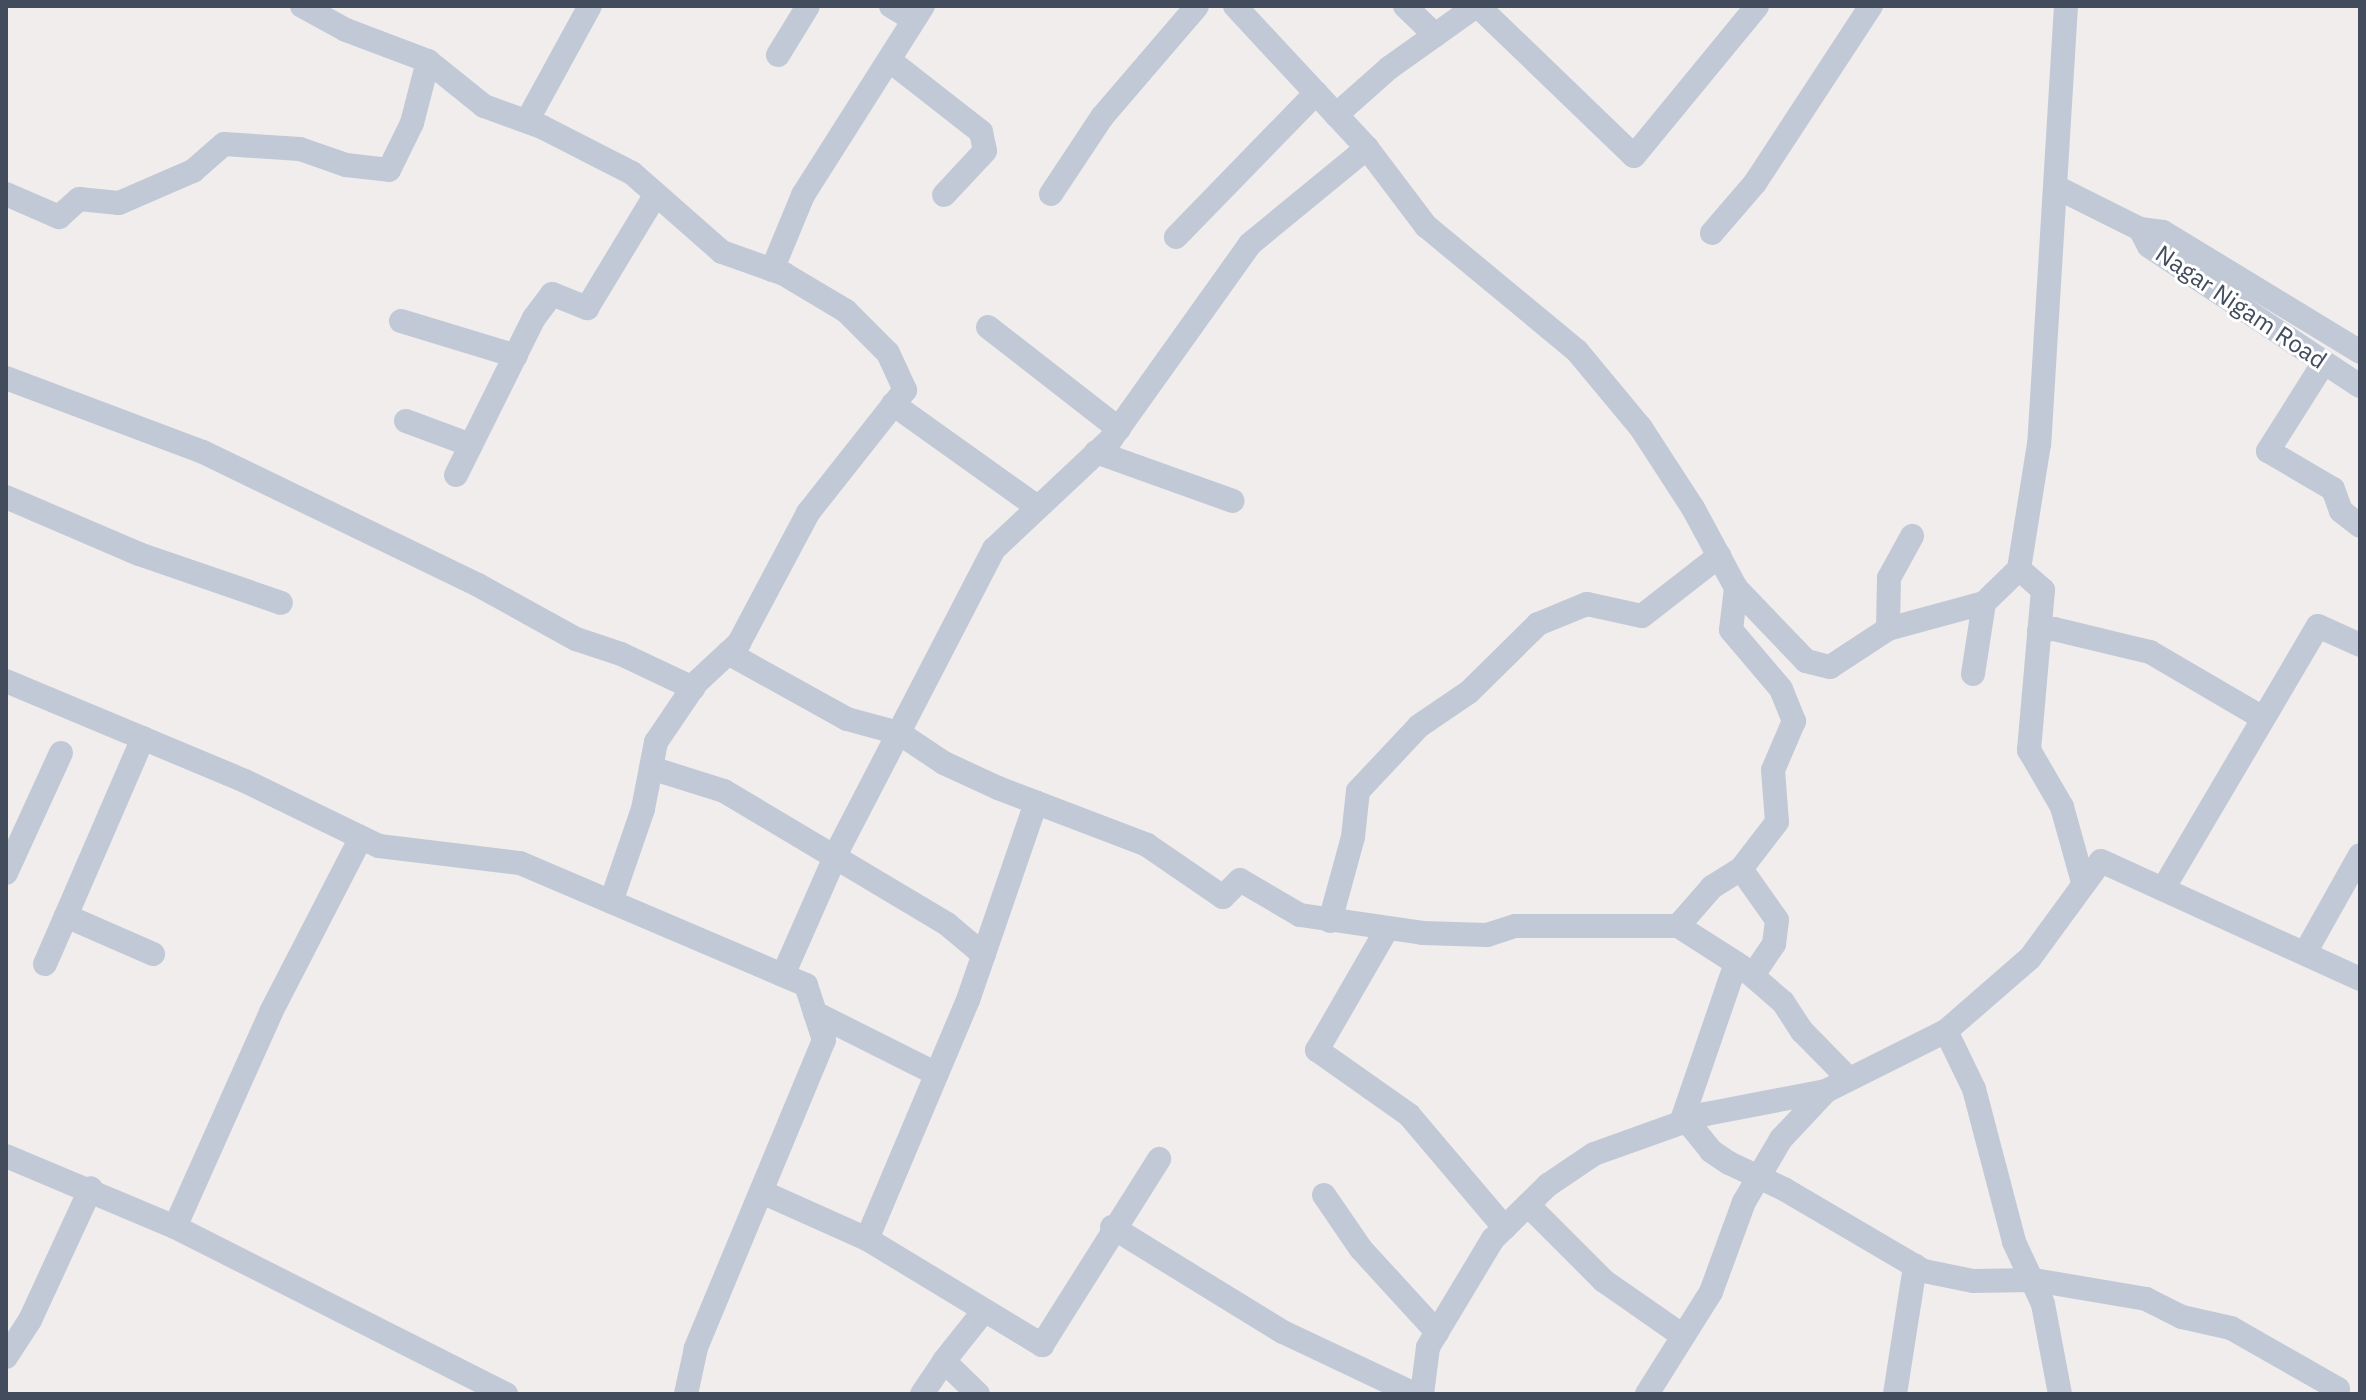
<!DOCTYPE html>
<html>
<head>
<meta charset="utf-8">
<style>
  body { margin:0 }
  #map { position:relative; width:2366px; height:1400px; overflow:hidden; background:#f0edec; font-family:"IBM Plex Sans",sans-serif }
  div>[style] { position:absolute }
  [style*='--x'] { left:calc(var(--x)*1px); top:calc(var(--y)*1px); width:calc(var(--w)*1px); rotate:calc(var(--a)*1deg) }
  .minor>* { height:24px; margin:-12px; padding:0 12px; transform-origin:12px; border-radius:12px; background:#c1c9d6 }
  span { translate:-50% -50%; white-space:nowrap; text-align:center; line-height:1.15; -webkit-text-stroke:6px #fff; paint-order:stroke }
  .street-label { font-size:24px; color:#434c5c }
  .frame { position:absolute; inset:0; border:8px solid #434c5c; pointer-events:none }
</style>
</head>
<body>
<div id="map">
  <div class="minor">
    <div style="--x:302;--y:6;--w:50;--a:28.6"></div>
    <div style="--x:346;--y:30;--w:88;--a:20.7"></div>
    <div style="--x:891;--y:6;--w:26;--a:31"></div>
    <div style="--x:1405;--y:6;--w:42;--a:44"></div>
    <div style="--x:1478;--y:6;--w:216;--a:43.9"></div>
    <div style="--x:1634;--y:156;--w:194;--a:-50.6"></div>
    <div style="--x:2066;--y:6;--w:439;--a:93.5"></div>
    <div style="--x:2039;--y:444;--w:127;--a:99.1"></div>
    <div style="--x:2019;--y:569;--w:32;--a:41"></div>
    <div style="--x:2043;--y:590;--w:161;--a:95"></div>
    <div style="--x:2029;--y:750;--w:66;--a:59.9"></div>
    <div style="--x:2062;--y:807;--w:78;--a:74.4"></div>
    <div style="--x:778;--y:55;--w:57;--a:-58.5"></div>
    <div style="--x:889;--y:60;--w:117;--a:38"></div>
    <div style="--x:981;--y:132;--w:19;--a:78"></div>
    <div style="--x:985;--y:151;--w:60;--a:133"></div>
    <div style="--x:1336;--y:115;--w:71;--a:-41.6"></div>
    <div style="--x:1389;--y:68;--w:107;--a:-35.5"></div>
    <div style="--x:527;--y:121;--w:131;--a:-61.3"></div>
    <div style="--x:1367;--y:148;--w:98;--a:52.9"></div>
    <div style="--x:1426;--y:226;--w:196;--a:39.6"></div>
    <div style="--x:1577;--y:351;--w:100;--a:50.3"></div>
    <div style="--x:1641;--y:428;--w:95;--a:57"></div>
    <div style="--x:1693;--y:508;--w:91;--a:61.7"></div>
    <div style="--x:1736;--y:588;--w:101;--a:46.2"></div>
    <div style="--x:1806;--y:661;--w:25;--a:14"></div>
    <div style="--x:1830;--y:667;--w:69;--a:-33.2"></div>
    <div style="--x:1888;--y:629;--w:99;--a:-15.2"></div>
    <div style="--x:2056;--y:187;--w:94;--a:26.6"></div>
    <div style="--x:2140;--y:229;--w:23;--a:7"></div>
    <div style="--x:2163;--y:232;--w:231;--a:31.3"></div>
    <div style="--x:6;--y:194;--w:58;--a:23.5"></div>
    <div style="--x:59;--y:217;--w:27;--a:-42"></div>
    <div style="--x:79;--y:199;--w:40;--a:5.7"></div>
    <div style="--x:119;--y:203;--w:81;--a:-23.4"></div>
    <div style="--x:193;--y:171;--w:41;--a:-41.1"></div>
    <div style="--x:224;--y:144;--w:76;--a:3.8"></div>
    <div style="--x:300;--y:149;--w:49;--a:19.2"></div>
    <div style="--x:346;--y:165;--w:43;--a:6.6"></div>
    <div style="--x:389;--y:170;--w:52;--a:-63.9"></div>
    <div style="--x:412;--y:123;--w:64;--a:-75.5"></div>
    <div style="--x:428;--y:61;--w:72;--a:38.8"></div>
    <div style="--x:484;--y:106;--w:62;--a:19.9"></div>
    <div style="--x:542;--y:127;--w:101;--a:27.1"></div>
    <div style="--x:632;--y:173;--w:120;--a:41.3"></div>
    <div style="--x:722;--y:252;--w:66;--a:19.5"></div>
    <div style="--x:784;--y:274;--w:72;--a:30.8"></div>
    <div style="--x:846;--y:311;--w:59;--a:45"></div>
    <div style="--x:888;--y:353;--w:41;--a:65.3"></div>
    <div style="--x:905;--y:390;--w:157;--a:128.3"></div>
    <div style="--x:808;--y:513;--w:147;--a:118"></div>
    <div style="--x:739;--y:643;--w:59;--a:137.1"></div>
    <div style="--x:696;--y:683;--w:71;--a:124.1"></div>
    <div style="--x:656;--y:742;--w:68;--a:101"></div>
    <div style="--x:643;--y:809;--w:98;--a:109"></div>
    <div style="--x:1051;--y:194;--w:92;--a:-56.5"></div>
    <div style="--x:1102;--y:117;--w:146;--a:-49.4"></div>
    <div style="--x:2140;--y:229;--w:19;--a:62"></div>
    <div style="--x:2149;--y:246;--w:253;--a:33.6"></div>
    <div style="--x:1712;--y:233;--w:66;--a:-49.3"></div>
    <div style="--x:1755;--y:183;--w:212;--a:-56.8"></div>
    <div style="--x:1176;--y:237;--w:201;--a:-45.8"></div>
    <div style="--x:772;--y:270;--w:81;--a:-67.5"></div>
    <div style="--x:803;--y:195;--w:224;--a:-57.6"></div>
    <div style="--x:401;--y:321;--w:120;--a:16.9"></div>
    <div style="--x:988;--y:327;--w:166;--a:37.9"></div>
    <div style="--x:2323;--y:364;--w:103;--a:122.3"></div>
    <div style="--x:2268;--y:451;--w:75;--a:30.3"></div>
    <div style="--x:2333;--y:489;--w:23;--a:70"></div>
    <div style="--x:2341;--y:511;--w:24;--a:38"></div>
    <div style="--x:6;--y:378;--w:210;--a:20.6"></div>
    <div style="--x:203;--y:452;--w:305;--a:25.8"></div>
    <div style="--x:478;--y:585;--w:112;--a:28.9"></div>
    <div style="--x:576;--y:639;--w:47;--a:18.4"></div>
    <div style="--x:621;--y:654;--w:80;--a:25.3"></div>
    <div style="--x:893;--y:404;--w:176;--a:35.5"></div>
    <div style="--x:406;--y:421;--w:69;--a:20.3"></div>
    <div style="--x:1096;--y:452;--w:145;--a:19.7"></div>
    <div style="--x:456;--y:475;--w:175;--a:-63.6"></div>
    <div style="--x:534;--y:318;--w:30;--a:-53"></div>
    <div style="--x:552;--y:294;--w:38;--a:22"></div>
    <div style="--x:587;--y:308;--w:133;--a:-58.8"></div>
    <div style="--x:6;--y:497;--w:145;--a:23.2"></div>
    <div style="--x:139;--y:554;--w:150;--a:19"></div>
    <div style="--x:1736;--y:588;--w:42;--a:96.8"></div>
    <div style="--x:1731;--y:630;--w:77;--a:49.7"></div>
    <div style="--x:1781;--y:689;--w:35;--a:68"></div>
    <div style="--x:1794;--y:721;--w:53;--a:113.2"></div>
    <div style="--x:1773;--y:770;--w:52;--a:85.6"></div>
    <div style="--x:1777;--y:822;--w:59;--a:127.5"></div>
    <div style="--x:1741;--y:869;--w:62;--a:54.8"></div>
    <div style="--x:1777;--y:920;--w:24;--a:97"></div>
    <div style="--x:1774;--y:944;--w:37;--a:124"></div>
    <div style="--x:1888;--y:629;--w:51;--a:-88.9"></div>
    <div style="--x:1889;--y:578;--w:48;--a:-61.3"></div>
    <div style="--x:2039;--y:631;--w:15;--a:-8"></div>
    <div style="--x:2054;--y:629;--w:99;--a:13.5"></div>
    <div style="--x:2150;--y:652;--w:131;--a:30.3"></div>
    <div style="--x:728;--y:653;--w:136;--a:29"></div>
    <div style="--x:847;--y:719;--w:54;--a:15.1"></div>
    <div style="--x:899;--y:733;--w:54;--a:33.7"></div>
    <div style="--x:944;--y:763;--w:60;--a:24.8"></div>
    <div style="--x:998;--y:788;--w:160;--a:20.9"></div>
    <div style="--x:1147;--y:845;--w:92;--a:34.4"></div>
    <div style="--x:1223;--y:897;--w:24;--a:-45"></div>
    <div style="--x:1240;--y:880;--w:69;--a:30.3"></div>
    <div style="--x:1300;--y:915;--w:124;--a:8.3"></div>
    <div style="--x:1423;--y:933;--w:64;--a:1.8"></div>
    <div style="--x:1487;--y:935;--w:29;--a:-18"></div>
    <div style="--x:1515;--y:926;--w:163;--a:0"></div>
    <div style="--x:1678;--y:926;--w:69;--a:32.5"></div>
    <div style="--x:1736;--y:963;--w:169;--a:109"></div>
    <div style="--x:1973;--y:674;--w:72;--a:-81.2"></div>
    <div style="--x:1984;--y:603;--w:49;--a:-44.2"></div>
    <div style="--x:6;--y:681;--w:259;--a:22.7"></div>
    <div style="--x:245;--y:781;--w:149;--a:25.9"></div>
    <div style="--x:379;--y:846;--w:142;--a:6.9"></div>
    <div style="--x:520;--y:863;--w:311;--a:23.1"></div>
    <div style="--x:806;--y:985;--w:58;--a:71.9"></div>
    <div style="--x:824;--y:1040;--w:334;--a:112.6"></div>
    <div style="--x:696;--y:1348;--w:47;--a:102.3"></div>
    <div style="--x:143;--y:738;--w:194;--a:113.4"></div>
    <div style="--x:66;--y:916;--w:95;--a:23.6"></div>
    <div style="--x:651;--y:768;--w:77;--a:17.5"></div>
    <div style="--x:724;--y:791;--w:260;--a:30.8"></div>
    <div style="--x:947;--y:924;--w:48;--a:40"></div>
    <div style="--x:6;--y:873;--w:132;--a:-65.4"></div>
    <div style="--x:2163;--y:889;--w:305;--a:-59.5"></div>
    <div style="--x:2318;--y:626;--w:46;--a:24.3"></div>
    <div style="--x:1330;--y:921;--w:87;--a:-74.7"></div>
    <div style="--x:1353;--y:837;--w:46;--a:-83.8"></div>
    <div style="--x:1358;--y:791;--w:89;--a:-46.8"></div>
    <div style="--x:1419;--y:726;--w:60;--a:-34.2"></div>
    <div style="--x:1469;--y:692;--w:97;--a:-44.6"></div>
    <div style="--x:1538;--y:624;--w:53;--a:-22.2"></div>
    <div style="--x:1587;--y:604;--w:56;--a:12.3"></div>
    <div style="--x:1642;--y:616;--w:98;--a:-37.9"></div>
    <div style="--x:1678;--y:926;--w:52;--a:-48.9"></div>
    <div style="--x:1712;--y:887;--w:34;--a:-32"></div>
    <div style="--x:1387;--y:929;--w:140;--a:120"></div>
    <div style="--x:1317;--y:1050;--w:113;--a:35.2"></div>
    <div style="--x:1409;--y:1115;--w:148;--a:49.7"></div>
    <div style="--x:2305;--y:953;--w:112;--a:-60.7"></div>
    <div style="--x:45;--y:964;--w:52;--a:-66.4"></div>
    <div style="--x:1741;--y:966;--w:55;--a:40.6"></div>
    <div style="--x:1783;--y:1002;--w:35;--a:57"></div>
    <div style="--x:1802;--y:1031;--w:67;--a:45.6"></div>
    <div style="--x:783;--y:975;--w:141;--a:-66.2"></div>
    <div style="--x:840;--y:846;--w:335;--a:-62.6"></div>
    <div style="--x:994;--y:549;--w:161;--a:-43.2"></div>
    <div style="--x:1111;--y:439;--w:239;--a:-54.5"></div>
    <div style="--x:1250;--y:244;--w:151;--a:-39.4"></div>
    <div style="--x:1367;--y:148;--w:194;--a:-132.9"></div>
    <div style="--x:815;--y:1013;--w:136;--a:26.6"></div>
    <div style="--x:1946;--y:1031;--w:64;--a:64.2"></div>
    <div style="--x:1974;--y:1089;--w:158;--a:75.3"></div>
    <div style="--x:2014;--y:1242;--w:68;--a:64.9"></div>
    <div style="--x:2043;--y:1304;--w:92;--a:79.3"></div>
    <div style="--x:1687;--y:1121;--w:38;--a:51"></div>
    <div style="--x:1711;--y:1151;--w:22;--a:34"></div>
    <div style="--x:1729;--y:1163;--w:61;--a:25.3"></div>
    <div style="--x:1784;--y:1189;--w:162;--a:30.4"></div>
    <div style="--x:1924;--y:1271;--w:50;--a:11.5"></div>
    <div style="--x:1973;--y:1281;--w:61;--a:-0.9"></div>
    <div style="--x:2034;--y:1280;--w:114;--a:9.6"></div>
    <div style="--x:2146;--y:1299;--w:40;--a:26.6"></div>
    <div style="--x:2182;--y:1317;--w:50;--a:12.7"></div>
    <div style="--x:2231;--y:1328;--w:123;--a:29.7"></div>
    <div style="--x:2338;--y:1389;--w:5;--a:101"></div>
    <div style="--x:6;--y:1156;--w:183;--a:22.8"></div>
    <div style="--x:175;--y:1227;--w:371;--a:26.8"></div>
    <div style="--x:762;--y:1192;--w:115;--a:24.1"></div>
    <div style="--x:867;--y:1239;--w:259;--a:-67.1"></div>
    <div style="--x:968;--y:1000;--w:209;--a:-71"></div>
    <div style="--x:1324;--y:1195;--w:65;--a:55.6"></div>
    <div style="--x:1361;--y:1249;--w:113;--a:47.5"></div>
    <div style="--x:1528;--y:1205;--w:107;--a:45"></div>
    <div style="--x:1604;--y:1281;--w:96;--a:34.8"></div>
    <div style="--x:175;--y:1227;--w:235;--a:-65.9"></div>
    <div style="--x:271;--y:1012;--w:196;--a:-62.7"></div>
    <div style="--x:1112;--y:1227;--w:201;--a:31.6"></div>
    <div style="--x:1283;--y:1332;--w:145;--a:25.3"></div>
    <div style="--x:867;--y:1239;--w:205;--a:31.2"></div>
    <div style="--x:1042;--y:1345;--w:220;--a:-57.8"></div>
    <div style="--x:6;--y:1357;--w:44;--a:-57"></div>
    <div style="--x:30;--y:1320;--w:145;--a:-65.2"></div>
    <div style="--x:922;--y:1394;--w:40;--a:-56"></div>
    <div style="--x:978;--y:1394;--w:47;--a:-135.9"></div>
    <div style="--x:944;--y:1361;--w:63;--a:-51.5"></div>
    <div style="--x:1422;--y:1394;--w:47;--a:-82.7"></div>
    <div style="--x:1428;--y:1347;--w:126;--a:-59"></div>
    <div style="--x:1493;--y:1239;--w:77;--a:-44.5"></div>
    <div style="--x:1548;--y:1185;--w:55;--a:-34"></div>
    <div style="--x:1594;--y:1154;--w:119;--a:-19.7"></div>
    <div style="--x:1706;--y:1114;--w:122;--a:-10.9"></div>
    <div style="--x:1826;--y:1091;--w:134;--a:-26.6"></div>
    <div style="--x:1946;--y:1031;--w:111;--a:-41"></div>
    <div style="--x:2030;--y:958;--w:120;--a:-53.8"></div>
    <div style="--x:2101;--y:861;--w:285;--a:24.5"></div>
    <div style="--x:1647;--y:1394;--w:120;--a:-57.9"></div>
    <div style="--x:1711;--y:1292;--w:96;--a:-69.9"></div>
    <div style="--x:1744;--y:1202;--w:73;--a:-59.6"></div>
    <div style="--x:1781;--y:1139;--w:66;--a:-46.8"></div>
    <div style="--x:1895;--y:1394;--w:130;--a:-81.1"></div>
  </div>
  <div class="street-label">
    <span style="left:2241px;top:307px;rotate:34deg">Nagar Nigam Road</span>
  </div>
  <div class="frame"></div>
</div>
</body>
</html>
